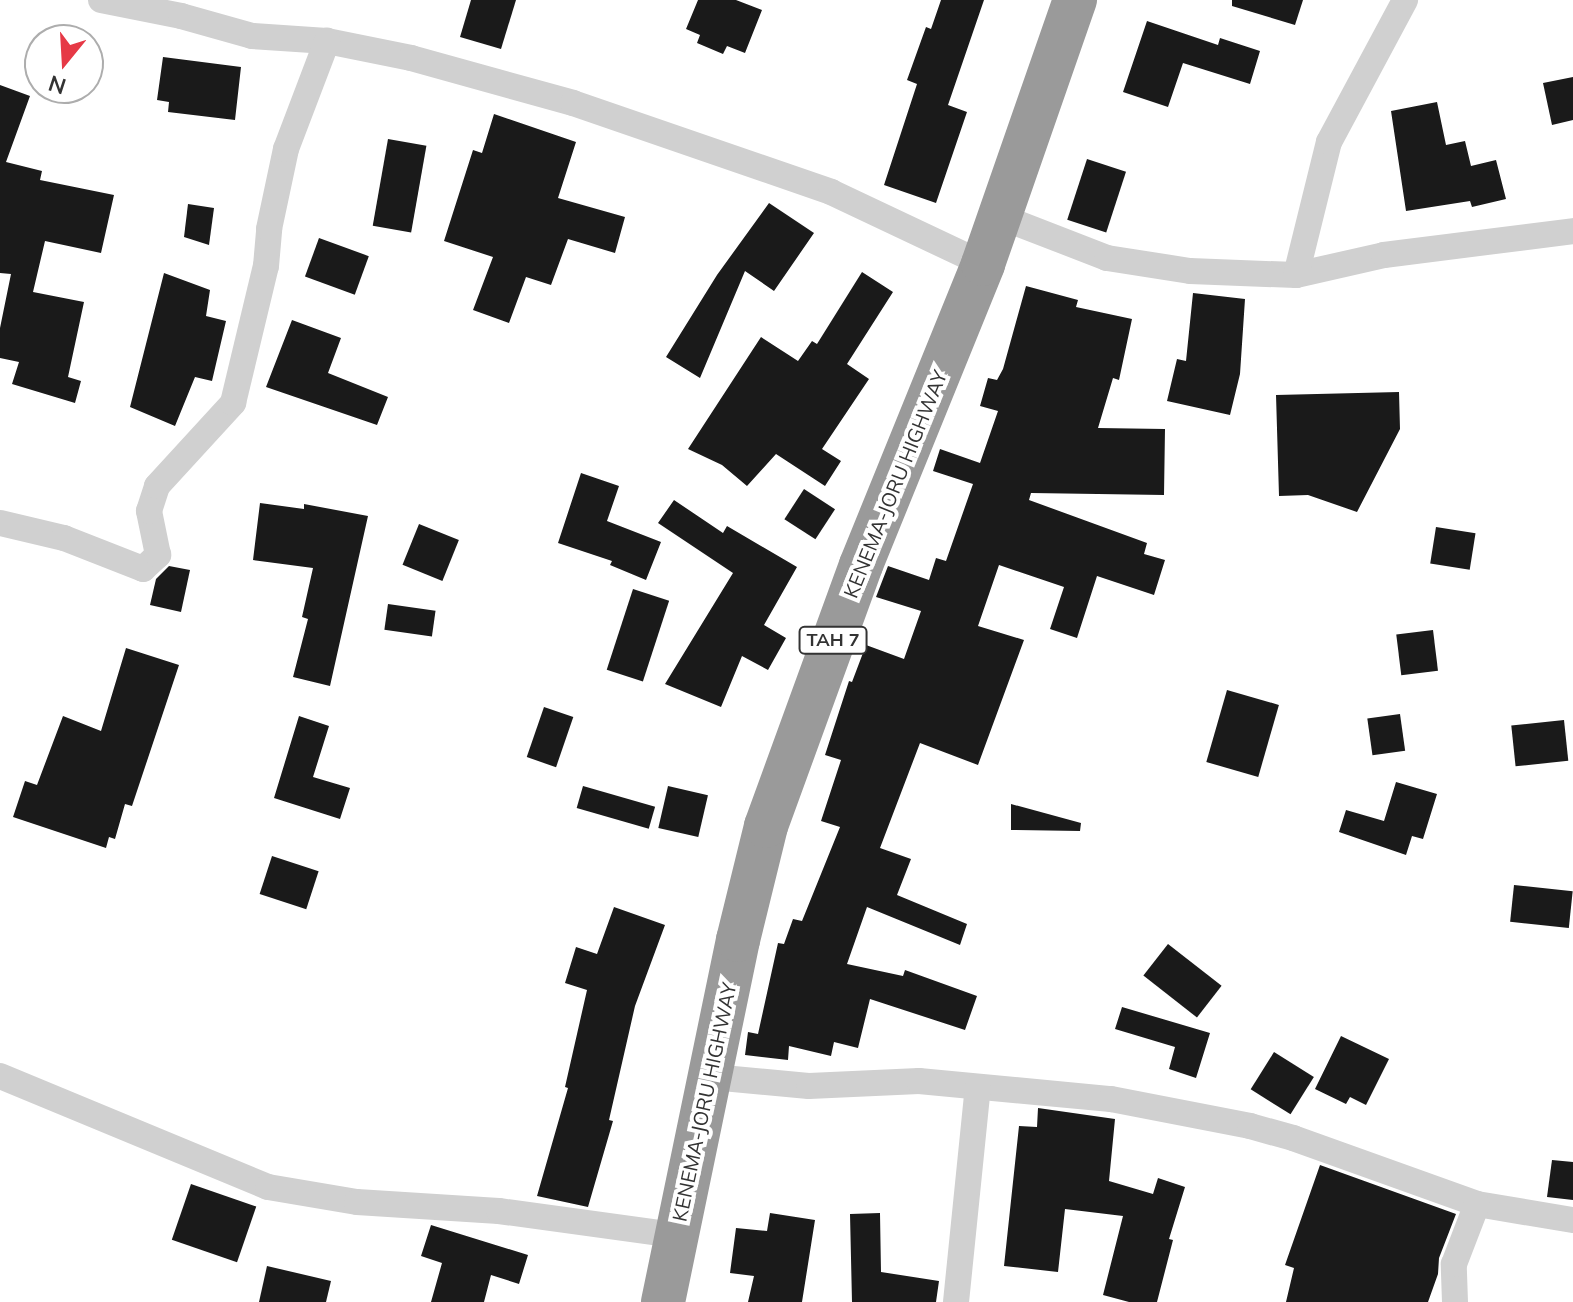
<!DOCTYPE html>
<html>
<head>
<meta charset="utf-8">
<style>
  body { margin:0 }
  #map { position:relative; width:1573px; height:1302px; overflow:hidden; background:#fff; font-family:Mulish,sans-serif }
  div>[style] { position:absolute }
  [style*='--x'] { left:calc(var(--x)*1px); top:calc(var(--y)*1px); width:calc(var(--w)*1px); rotate:calc(var(--a)*1deg) }
  .building>* { inset:0; background:#1a1a1a; transform-origin:0 0 }
  .street>* { height:26px; margin:-13px; padding:0 13px; transform-origin:13px; border-radius:13px; background:#d0d0d0 }
  .highway>* { height:44px; margin:-22px; padding:0 22px; transform-origin:22px; border-radius:22px; background:#9a9a9a }
  span { translate:-50% -50%; white-space:nowrap; text-align:center; line-height:1.15; -webkit-text-stroke:8px #fff; paint-order:stroke }
  .shield-label span { padding:2px 6px; background:#fff; border:2px solid; border-radius:6px; -webkit-text-stroke-width:0 }
  .shield-label { font-size:18px; color:#333; font-weight:700 }
  .street-label { font-size:20px; color:#333 }
  .north { position:absolute; left:24px; top:24px; width:80px; height:80px; box-sizing:border-box; background:#fff; border:2px solid #adadad; border-radius:50%; rotate:198deg; font-size:22px; font-weight:700; line-height:32px; text-align:center; color:#333 }
  .north::after { content:''; display:block; margin:auto; width:28px; height:36px; background:#e63946; clip-path:polygon(50% 0,100% 100%,50% 72%,0 100%) }
</style>
</head>
<body>
<div id="map">
  <div class="building">
    <div style="clip-path:polygon(471px 0,516px 0,501px 49px,460px 37px)"></div>
    <div style="clip-path:polygon(698px 0,736px 0,762px 10px,745px 53px,727px 46px,723px 54px,697px 43px,700px 35px,686px 29px)"></div>
    <div style="clip-path:polygon(941px 0,984px 0,948px 105px,967px 112px,936px 203px,884px 185px,917px 84px,907px 80px,926px 27px,931px 29px)"></div>
    <div style="clip-path:polygon(1232px 0,1303px 0,1295px 25px,1232px 6px)"></div>
    <div style="clip-path:polygon(1147px 21px,1218px 45px,1220px 38px,1260px 51px,1250px 84px,1183px 63px,1168px 107px,1123px 92px)"></div>
    <div style="clip-path:polygon(163px 57px,241px 67px,235px 120px,168px 112px,169px 102px,157px 100px)"></div>
    <div style="clip-path:polygon(1573px 77px,1573px 120px,1552px 125px,1543px 83px)"></div>
    <div style="clip-path:polygon(0 85px,30px 96px,6px 162px,42px 171px,40px 180px,114px 195px,101px 253px,45px 241px,33px 292px,84px 302px,68px 377px,81px 381px,75px 403px,12px 384px,19px 362px,0 358px,0 328px,11px 274px,0 273px)"></div>
    <div style="clip-path:polygon(1437px 102px,1446px 145px,1465px 141px,1471px 166px,1496px 160px,1506px 199px,1472px 207px,1470px 201px,1406px 211px,1391px 111px)"></div>
    <div style="clip-path:polygon(494px 114px,576px 142px,558px 198px,625px 217px,615px 253px,568px 239px,551px 285px,526px 277px,509px 323px,473px 310px,493px 257px,444px 241px,473px 150px,482px 153px)"></div>
    <div style="left:388px;top:139px;width:39px;height:88px;rotate:10deg"></div>
    <div style="left:1087px;top:159px;width:41px;height:64px;rotate:18deg"></div>
    <div style="clip-path:polygon(769px 203px,814px 233px,774px 291px,745px 271px,700px 378px,666px 357px,717px 275px)"></div>
    <div style="clip-path:polygon(188px 204px,214px 208px,209px 245px,184px 237px)"></div>
    <div style="left:319px;top:238px;width:53px;height:41px;rotate:20deg"></div>
    <div style="clip-path:polygon(862px 272px,893px 292px,847px 364px,869px 379px,822px 449px,841px 461px,825px 486px,776px 454px,747px 486px,722px 465px,688px 449px,761px 337px,798px 361px,812px 341px,817px 344px)"></div>
    <div style="clip-path:polygon(164px 273px,210px 290px,206px 316px,226px 321px,212px 381px,195px 377px,175px 426px,130px 407px)"></div>
    <div style="clip-path:polygon(1026px 286px,1078px 300px,1076px 307px,1132px 319px,1119px 380px,1113px 378px,1098px 428px,1165px 429px,1164px 495px,1031px 493px,1029px 500px,1147px 543px,1144px 554px,1165px 560px,1154px 595px,1097px 576px,1077px 638px,1050px 629px,1064px 587px,999px 565px,978px 626px,1024px 640px,978px 765px,920px 743px,880px 848px,911px 859px,897px 895px,967px 924px,960px 945px,867px 907px,847px 964px,903px 976px,905px 970px,977px 996px,965px 1030px,870px 999px,858px 1048px,834px 1042px,831px 1056px,789px 1046px,788px 1060px,745px 1055px,748px 1032px,758px 1034px,778px 943px,784px 944px,793px 919px,802px 921px,840px 827px,821px 821px,841px 760px,825px 755px,849px 681px,852px 682px,866px 645px,904px 659px,921px 611px,876px 597px,888px 566px,929px 580px,936px 558px,946px 561px,973px 484px,933px 471px,940px 449px,980px 463px,998px 411px,980px 406px,988px 378px,997px 380px,1003px 369px)"></div>
    <div style="clip-path:polygon(1193px 293px,1245px 299px,1240px 374px,1230px 415px,1167px 401px,1177px 359px,1186px 361px)"></div>
    <div style="clip-path:polygon(292px 320px,341px 338px,328px 373px,388px 397px,377px 425px,266px 387px)"></div>
    <div style="clip-path:polygon(1399px 392px,1400px 429px,1357px 512px,1308px 495px,1279px 496px,1276px 395px)"></div>
    <div style="clip-path:polygon(581px 473px,619px 486px,607px 521px,661px 542px,646px 580px,610px 565px,612px 561px,558px 543px)"></div>
    <div style="left:804px;top:489px;width:37px;height:36px;rotate:33deg"></div>
    <div style="clip-path:polygon(674px 500px,723px 533px,727px 526px,797px 567px,764px 625px,786px 638px,768px 670px,742px 656px,721px 707px,665px 684px,733px 573px,658px 523px)"></div>
    <div style="clip-path:polygon(260px 503px,304px 509px,304px 504px,368px 516px,330px 686px,293px 677px,308px 619px,302px 617px,313px 568px,253px 560px)"></div>
    <div style="left:419px;top:524px;width:43px;height:44px;rotate:22deg"></div>
    <div style="left:1436px;top:527px;width:40px;height:37px;rotate:9deg"></div>
    <div style="clip-path:polygon(169px 566px,190px 570px,181px 612px,150px 605px,156px 579px)"></div>
    <div style="left:633px;top:589px;width:38px;height:85px;rotate:18deg"></div>
    <div style="left:388px;top:604px;width:48px;height:26px;rotate:8deg"></div>
    <div style="left:1433px;top:630px;width:41px;height:37px;rotate:83deg"></div>
    <div style="clip-path:polygon(126px 648px,179px 665px,132px 806px,125px 804px,115px 839px,109px 837px,106px 848px,13px 817px,25px 781px,37px 785px,63px 716px,101px 731px)"></div>
    <div style="left:1227px;top:690px;width:54px;height:75px;rotate:16deg"></div>
    <div style="left:544px;top:707px;width:31px;height:53px;rotate:19deg"></div>
    <div style="left:1400px;top:714px;width:37px;height:33px;rotate:82deg"></div>
    <div style="clip-path:polygon(299px 716px,329px 726px,313px 777px,350px 788px,340px 819px,274px 798px)"></div>
    <div style="left:1564px;top:720px;width:41px;height:53px;rotate:84deg"></div>
    <div style="clip-path:polygon(1396px 782px,1437px 794px,1423px 839px,1412px 836px,1406px 855px,1339px 832px,1346px 810px,1384px 821px)"></div>
    <div style="left:583px;top:786px;width:75px;height:23px;rotate:16deg"></div>
    <div style="left:668px;top:786px;width:41px;height:43px;rotate:13deg"></div>
    <div style="clip-path:polygon(1011px 804px,1081px 823px,1080px 831px,1011px 830px)"></div>
    <div style="left:272px;top:856px;width:49px;height:40px;rotate:18deg"></div>
    <div style="left:1514px;top:885px;width:59px;height:37px;rotate:6deg"></div>
    <div style="clip-path:polygon(614px 907px,665px 925px,635px 1006px,609px 1120px,613px 1121px,588px 1207px,537px 1196px,568px 1088px,565px 1087px,587px 990px,565px 983px,576px 947px,597px 954px)"></div>
    <div style="left:1168px;top:944px;width:68px;height:40px;rotate:38deg"></div>
    <div style="clip-path:polygon(1122px 1007px,1210px 1033px,1196px 1078px,1169px 1069px,1175px 1047px,1115px 1029px)"></div>
    <div style="clip-path:polygon(1341px 1036px,1389px 1059px,1366px 1105px,1350px 1097px,1346px 1104px,1315px 1089px)"></div>
    <div style="left:1274px;top:1052px;width:47px;height:44px;rotate:32deg"></div>
    <div style="clip-path:polygon(1038px 1108px,1115px 1119px,1109px 1181px,1153px 1194px,1158px 1178px,1185px 1187px,1169px 1239px,1173px 1240px,1157px 1302px,1129px 1302px,1103px 1295px,1123px 1216px,1065px 1209px,1058px 1272px,1004px 1266px,1019px 1126px,1037px 1127px)"></div>
    <div style="clip-path:polygon(1552px 1160px,1573px 1162px,1573px 1200px,1547px 1197px)"></div>
    <div style="clip-path:polygon(1320px 1165px,1456px 1214px,1439px 1258px,1438px 1274px,1428px 1302px,1286px 1302px,1294px 1268px,1285px 1265px)"></div>
    <div style="left:191px;top:1184px;width:69px;height:59px;rotate:19deg"></div>
    <div style="clip-path:polygon(770px 1213px,815px 1220px,802px 1302px,748px 1302px,754px 1276px,730px 1273px,736px 1228px,767px 1231px)"></div>
    <div style="clip-path:polygon(880px 1213px,881px 1272px,939px 1281px,936px 1302px,852px 1302px,850px 1214px)"></div>
    <div style="clip-path:polygon(431px 1225px,528px 1255px,519px 1284px,491px 1275px,484px 1302px,431px 1302px,442px 1263px,421px 1256px)"></div>
    <div style="clip-path:polygon(267px 1266px,331px 1281px,326px 1302px,259px 1302px)"></div>
  </div>
  <div class="street">
    <div style="--x:101;--y:0;--w:82;--a:11.3"></div>
    <div style="--x:181;--y:16;--w:74;--a:15.7"></div>
    <div style="--x:252;--y:36;--w:75;--a:3.8"></div>
    <div style="--x:327;--y:41;--w:86;--a:11.4"></div>
    <div style="--x:411;--y:58;--w:168;--a:15.5"></div>
    <div style="--x:573;--y:103;--w:273;--a:19"></div>
    <div style="--x:831;--y:192;--w:168;--a:25.3"></div>
    <div style="--x:1001;--y:217;--w:114;--a:21.1"></div>
    <div style="--x:1107;--y:258;--w:84;--a:8.9"></div>
    <div style="--x:1190;--y:271;--w:106;--a:2.2"></div>
    <div style="--x:1296;--y:275;--w:90;--a:-12.8"></div>
    <div style="--x:1384;--y:255;--w:191;--a:-7.2"></div>
    <div style="--x:1296;--y:275;--w:137;--a:-76.1"></div>
    <div style="--x:1329;--y:142;--w:161;--a:-61.8"></div>
    <div style="--x:0;--y:523;--w:66;--a:13.2"></div>
    <div style="--x:64;--y:538;--w:85;--a:21.4"></div>
    <div style="--x:143;--y:569;--w:21;--a:-43"></div>
    <div style="--x:158;--y:555;--w:45;--a:-101.6"></div>
    <div style="--x:149;--y:511;--w:26;--a:-72"></div>
    <div style="--x:157;--y:486;--w:113;--a:-47.5"></div>
    <div style="--x:233;--y:403;--w:141;--a:-76.5"></div>
    <div style="--x:266;--y:266;--w:37;--a:-85"></div>
    <div style="--x:269;--y:229;--w:82;--a:-78"></div>
    <div style="--x:286;--y:149;--w:116;--a:-69.2"></div>
    <div style="--x:0;--y:1076;--w:290;--a:22.5"></div>
    <div style="--x:268;--y:1187;--w:90;--a:9.6"></div>
    <div style="--x:357;--y:1202;--w:142;--a:3.6"></div>
    <div style="--x:499;--y:1211;--w:178;--a:7.8"></div>
    <div style="--x:712;--y:1077;--w:97;--a:5.3"></div>
    <div style="--x:809;--y:1086;--w:110;--a:-2.6"></div>
    <div style="--x:919;--y:1081;--w:193;--a:5.4"></div>
    <div style="--x:1111;--y:1099;--w:142;--a:11"></div>
    <div style="--x:1250;--y:1126;--w:45;--a:15.6"></div>
    <div style="--x:1293;--y:1138;--w:195;--a:19.7"></div>
    <div style="--x:1477;--y:1204;--w:97;--a:9.5"></div>
    <div style="--x:956;--y:1302;--w:216;--a:-84.2"></div>
    <div style="--x:1455;--y:1302;--w:38;--a:-92"></div>
    <div style="--x:1454;--y:1264;--w:64;--a:-69"></div>
  </div>
  <div class="highway">
    <div style="--x:663;--y:1302;--w:370;--a:-78.3"></div>
    <div style="--x:738;--y:940;--w:117;--a:-76.2"></div>
    <div style="--x:766;--y:826;--w:278;--a:-70"></div>
    <div style="--x:861;--y:565;--w:325;--a:-67.9"></div>
    <div style="--x:983;--y:264;--w:280;--a:-70.8"></div>
  </div>
  <div class="shield-label">
    <span style="left:833px;top:640px">TAH 7</span>
  </div>
  <div class="street-label">
    <span style="left:895px;top:484px;rotate:-68deg">KENEMA-JORU HIGHWAY</span>
    <span style="left:704px;top:1102px;rotate:-78deg">KENEMA-JORU HIGHWAY</span>
  </div>
  <div class="north">N</div>
</div>
</body>
</html>
